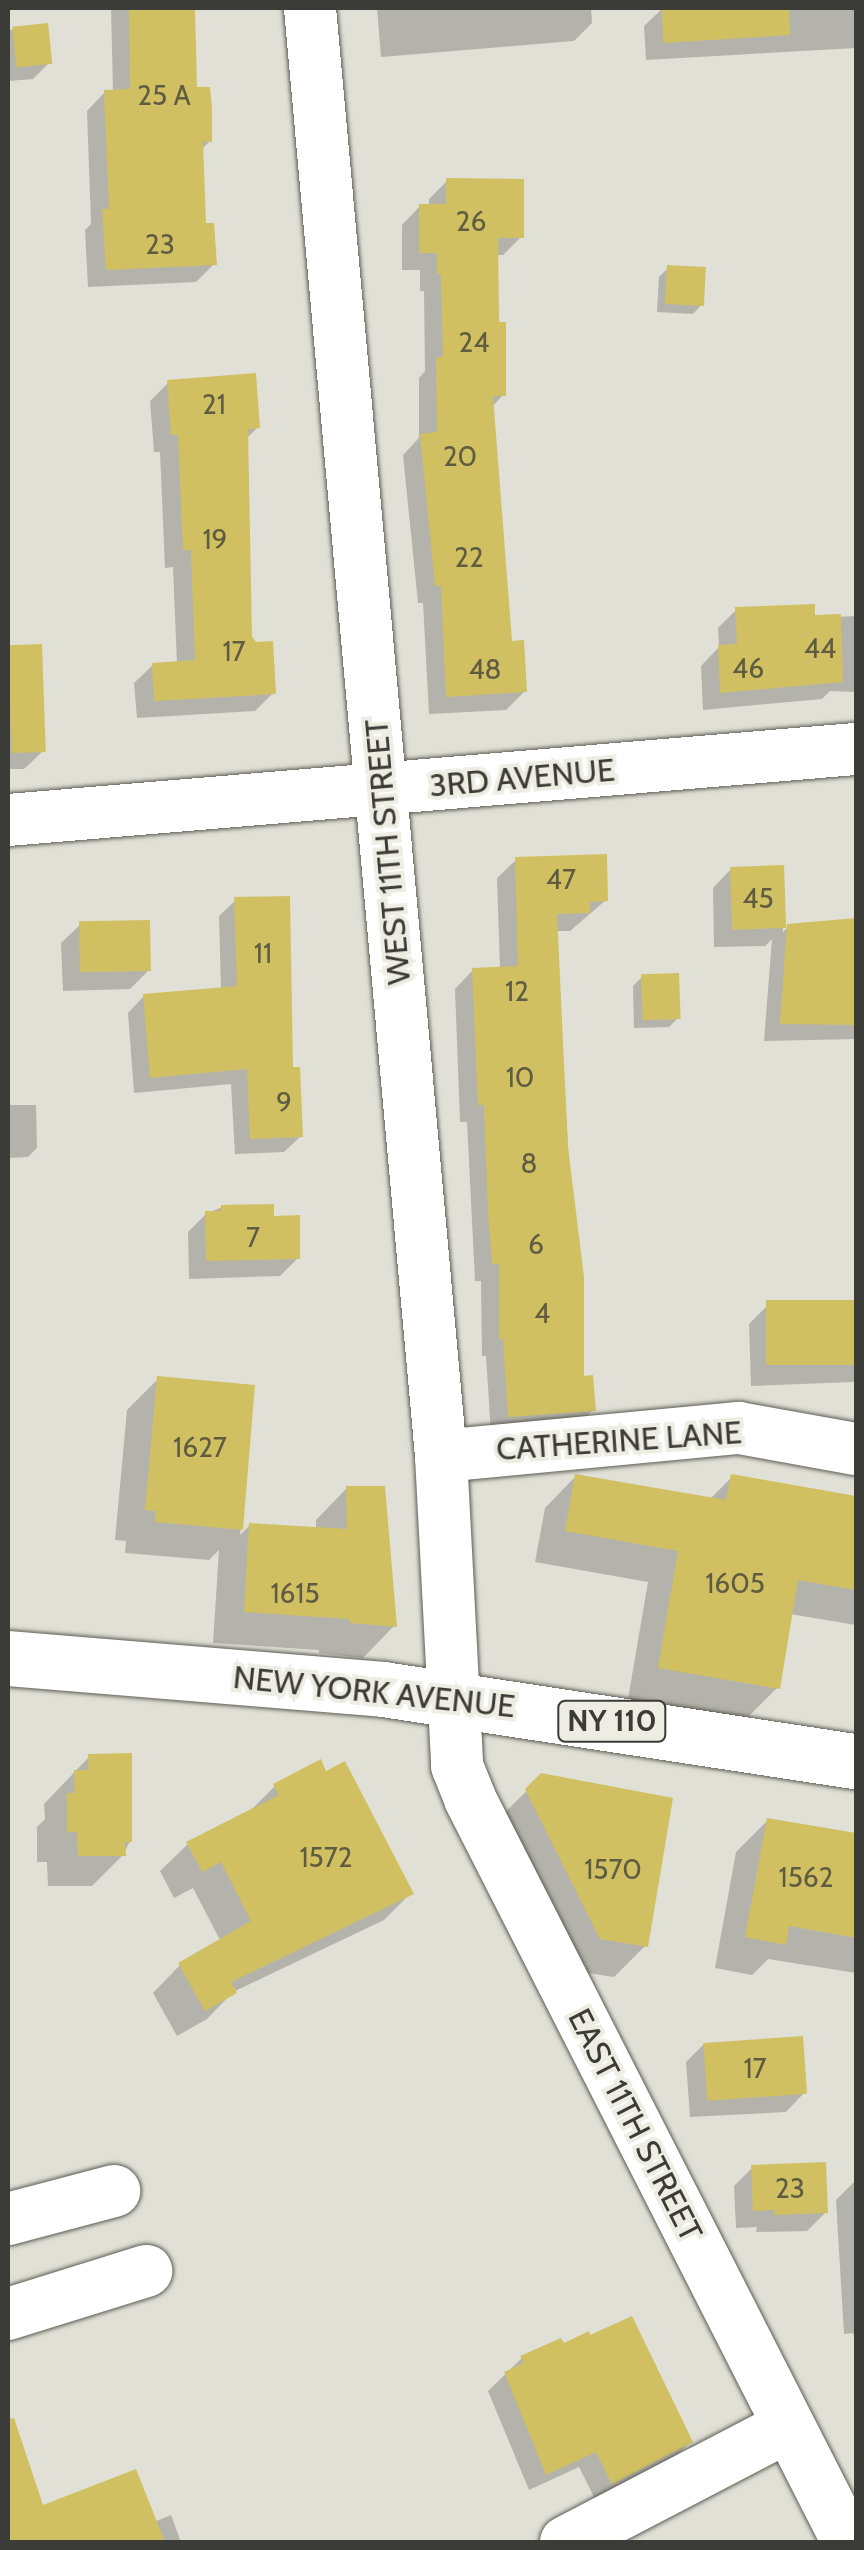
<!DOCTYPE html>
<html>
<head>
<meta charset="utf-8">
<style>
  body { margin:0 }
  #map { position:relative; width:864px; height:2550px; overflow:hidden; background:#e1e0d6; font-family:Cabin,sans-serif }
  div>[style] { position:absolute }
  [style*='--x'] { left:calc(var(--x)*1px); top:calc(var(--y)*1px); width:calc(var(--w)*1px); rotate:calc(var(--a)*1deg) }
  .shadow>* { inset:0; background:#0003 }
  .building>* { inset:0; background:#d0c062; transform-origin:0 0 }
  .roads { filter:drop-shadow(0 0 2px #5e5c54) drop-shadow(0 0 2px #5e5c54) }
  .minor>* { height:52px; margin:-26px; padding:0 26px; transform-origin:26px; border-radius:26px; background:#fff }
  .major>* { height:55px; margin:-27.5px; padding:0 27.5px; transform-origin:27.5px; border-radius:27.5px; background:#fff }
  span { translate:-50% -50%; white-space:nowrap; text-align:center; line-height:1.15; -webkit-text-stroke:8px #eeede3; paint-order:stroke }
  .number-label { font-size:28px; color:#605c42 }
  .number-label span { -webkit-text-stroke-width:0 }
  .shield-label span { padding:2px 8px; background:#eeede3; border:2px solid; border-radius:8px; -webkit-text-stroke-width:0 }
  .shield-label { font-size:30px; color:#3b3b37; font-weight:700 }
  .street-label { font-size:32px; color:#3b3b37 }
  .frame { position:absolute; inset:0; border:10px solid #3b3b37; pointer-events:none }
</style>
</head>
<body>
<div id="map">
  <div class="shadow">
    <div style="clip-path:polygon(111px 8px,193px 8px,194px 90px,210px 141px,201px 150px,204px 226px,214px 264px,196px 282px,88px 287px,85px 230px,91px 224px,87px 111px,105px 92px,113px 92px)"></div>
    <div style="clip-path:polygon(377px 8px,591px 8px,592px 23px,574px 41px,381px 57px)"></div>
    <div style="clip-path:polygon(663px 8px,856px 8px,856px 48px,646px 60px,644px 26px)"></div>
    <div style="clip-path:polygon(46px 26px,49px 63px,33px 79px,8px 81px,8px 30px)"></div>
    <div style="clip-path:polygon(447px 181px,521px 237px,503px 255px,496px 255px,503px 395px,491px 408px,510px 644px,524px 692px,506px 710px,429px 714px,423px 603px,418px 603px,403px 455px,419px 438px,419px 378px,425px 371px,424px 291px,420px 291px,420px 270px,402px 270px,402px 225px,420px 206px,429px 206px,429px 199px)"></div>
    <div style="clip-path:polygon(668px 268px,702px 304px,693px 314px,657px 312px,659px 277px)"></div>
    <div style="clip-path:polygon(168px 383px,258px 427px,246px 439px,250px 637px,273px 693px,255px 711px,137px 718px,134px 683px,153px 665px,177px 664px,173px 567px,165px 568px,160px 452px,154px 452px,150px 401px)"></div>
    <div style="clip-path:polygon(736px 610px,812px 618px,856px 616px,856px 692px,830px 691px,822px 699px,703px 710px,701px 666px,719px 647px,718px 628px)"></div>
    <div style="clip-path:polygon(40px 647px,43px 751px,24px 769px,8px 769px,8px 648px)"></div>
    <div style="clip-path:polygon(516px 860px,606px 900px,570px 931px,555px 931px,582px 1379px,593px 1410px,575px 1428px,491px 1434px,486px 1356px,482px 1356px,481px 1281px,475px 1281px,467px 1122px,460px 1122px,455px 989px,473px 970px,500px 969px,497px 878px)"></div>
    <div style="clip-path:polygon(782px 868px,783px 932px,789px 926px,856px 921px,856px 1039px,764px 1041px,772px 939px,765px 946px,714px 947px,713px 888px,731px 869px)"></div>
    <div style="clip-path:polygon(236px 900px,291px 1070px,301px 1136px,284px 1152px,235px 1154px,231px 1084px,134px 1093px,128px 1013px,144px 996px,221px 990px,219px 916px)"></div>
    <div style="clip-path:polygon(80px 925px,149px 970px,130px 989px,63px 991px,61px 943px)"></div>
    <div style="clip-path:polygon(642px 977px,678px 1018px,669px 1027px,634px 1028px,633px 986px)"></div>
    <div style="clip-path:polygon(8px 1105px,36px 1105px,37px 1148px,28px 1157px,8px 1158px)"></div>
    <div style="clip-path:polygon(222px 1207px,272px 1218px,298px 1258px,280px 1276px,189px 1279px,188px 1232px,206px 1214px)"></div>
    <div style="clip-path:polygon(856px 1302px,854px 1382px,751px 1386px,749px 1324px,767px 1306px)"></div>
    <div style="clip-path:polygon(158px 1379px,253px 1387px,240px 1535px,250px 1525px,316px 1530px,316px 1520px,347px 1488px,394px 1626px,363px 1658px,319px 1653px,319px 1650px,213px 1643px,219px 1550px,209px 1560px,125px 1553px,126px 1541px,115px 1540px,127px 1410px)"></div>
    <div style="clip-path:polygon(576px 1476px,709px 1500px,732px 1477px,856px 1499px,856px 1625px,790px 1614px,777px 1688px,746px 1719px,628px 1699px,648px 1582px,535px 1562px,545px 1508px)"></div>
    <div style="clip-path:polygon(89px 1757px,130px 1841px,123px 1855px,92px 1886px,48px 1886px,47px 1862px,37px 1862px,37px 1827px,45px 1819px,44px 1804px)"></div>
    <div style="clip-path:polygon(542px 1776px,645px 1946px,614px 1977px,569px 1970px,495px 1822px)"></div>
    <div style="clip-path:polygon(275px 1786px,411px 1893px,384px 1920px,233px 1992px,207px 2019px,177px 2036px,153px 1993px,180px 1965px,221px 1942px,193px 1888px,174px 1898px,160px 1871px,188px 1844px,247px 1814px)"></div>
    <div style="clip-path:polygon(768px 1820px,856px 1836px,856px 1973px,768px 1959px,752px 1975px,715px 1968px,736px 1852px)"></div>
    <div style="clip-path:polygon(704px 2044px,804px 2093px,786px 2112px,690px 2117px,686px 2062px)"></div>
    <div style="clip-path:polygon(752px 2168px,826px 2212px,807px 2231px,756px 2232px,757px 2227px,736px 2228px,734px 2186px)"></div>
    <div style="clip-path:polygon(853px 2183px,856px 2183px,856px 2343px,853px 2333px,844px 2334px,836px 2200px)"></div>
    <div style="clip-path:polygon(522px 2358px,690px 2442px,673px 2459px,595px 2499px,579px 2467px,529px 2490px,488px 2391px)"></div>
    <div style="clip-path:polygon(26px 2462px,42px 2509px,154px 2522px,171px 2515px,181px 2542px,8px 2542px,8px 2469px)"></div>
  </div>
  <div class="building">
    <div style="clip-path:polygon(129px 8px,195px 8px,197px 87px,210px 87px,212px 108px,212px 142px,203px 142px,206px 223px,214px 223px,217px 265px,106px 270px,102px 209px,109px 209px,104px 90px,130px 89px)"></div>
    <div style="clip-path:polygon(662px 8px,789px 8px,790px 35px,663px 43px)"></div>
    <div style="left:48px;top:23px;width:41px;height:36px;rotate:84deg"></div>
    <div style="clip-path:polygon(446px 178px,524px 179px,524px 238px,498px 238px,499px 322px,506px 322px,506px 396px,493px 396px,512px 641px,524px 640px,527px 692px,446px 697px,441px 586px,435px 586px,420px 434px,437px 432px,436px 357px,443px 357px,441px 274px,437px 274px,437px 253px,419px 253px,419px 204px,446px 204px)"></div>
    <div style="left:667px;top:265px;width:39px;height:39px;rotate:3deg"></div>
    <div style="clip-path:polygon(256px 373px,260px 428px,248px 429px,252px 636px,256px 642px,273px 641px,276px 694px,154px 701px,152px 663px,195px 660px,191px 550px,183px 550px,178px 435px,171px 435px,167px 380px)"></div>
    <div style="clip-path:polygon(815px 604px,815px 615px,841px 614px,843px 682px,720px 693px,718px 645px,737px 644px,735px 607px)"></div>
    <div style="left:42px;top:644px;width:108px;height:34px;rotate:88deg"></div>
    <div style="clip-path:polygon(607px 854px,608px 901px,590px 902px,590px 913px,557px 914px,568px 1147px,584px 1277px,584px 1376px,593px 1375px,596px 1411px,508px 1417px,503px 1339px,499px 1339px,499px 1264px,492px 1264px,488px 1212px,484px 1105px,478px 1105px,472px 968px,518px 966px,515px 857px)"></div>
    <div style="left:784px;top:865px;width:63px;height:54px;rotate:88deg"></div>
    <div style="clip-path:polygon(290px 896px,293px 1067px,300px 1067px,303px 1137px,250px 1139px,247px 1069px,150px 1078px,143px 994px,237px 986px,234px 897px)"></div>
    <div style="clip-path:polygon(856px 918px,856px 1025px,780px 1024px,787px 924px)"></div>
    <div style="left:150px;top:920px;width:51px;height:71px;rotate:89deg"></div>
    <div style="left:679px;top:973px;width:46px;height:38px;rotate:88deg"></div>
    <div style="clip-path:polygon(274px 1204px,274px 1216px,300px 1215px,300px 1259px,206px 1261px,205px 1211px,221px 1211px,221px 1205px)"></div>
    <div style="left:856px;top:1300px;width:65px;height:90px;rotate:90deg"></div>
    <div style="clip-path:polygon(157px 1376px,255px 1385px,243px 1530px,155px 1522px,156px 1511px,145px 1510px)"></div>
    <div style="clip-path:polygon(575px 1474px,726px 1500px,731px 1474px,856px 1496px,856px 1590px,798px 1580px,780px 1689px,658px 1668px,678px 1551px,565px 1531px)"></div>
    <div style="clip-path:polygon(346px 1486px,385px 1486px,397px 1627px,350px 1623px,349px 1619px,244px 1612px,249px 1523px,347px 1529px)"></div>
    <div style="clip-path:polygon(132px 1753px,132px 1842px,125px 1842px,126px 1856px,78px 1856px,77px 1832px,67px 1832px,67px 1793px,75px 1793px,74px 1770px,88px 1770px,88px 1754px)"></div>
    <div style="clip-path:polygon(321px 1759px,326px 1771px,345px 1761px,414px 1894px,231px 1982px,237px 1993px,205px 2011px,178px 1963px,251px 1921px,221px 1862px,202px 1872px,186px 1842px,279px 1795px,273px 1784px)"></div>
    <div style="clip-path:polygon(541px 1773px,673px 1798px,648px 1947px,600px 1939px,525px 1789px)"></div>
    <div style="clip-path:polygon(767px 1818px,856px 1833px,856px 1938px,789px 1926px,786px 1945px,745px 1937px)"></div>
    <div style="left:803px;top:2036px;width:58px;height:100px;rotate:86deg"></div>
    <div style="clip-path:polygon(826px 2162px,828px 2213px,774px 2215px,774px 2210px,753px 2211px,751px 2165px)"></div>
    <div style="clip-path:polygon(632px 2316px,693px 2442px,612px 2484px,596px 2452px,546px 2475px,504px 2372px,524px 2363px,520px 2356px,561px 2338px,564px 2343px,589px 2331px,590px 2335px)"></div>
    <div style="clip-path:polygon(14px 2418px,43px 2505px,136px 2469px,165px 2542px,8px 2542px,8px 2419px)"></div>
  </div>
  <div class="roads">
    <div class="minor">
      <div style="--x:310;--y:8;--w:1454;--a:84.83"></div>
      <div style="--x:441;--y:1456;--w:310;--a:87"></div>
      <div style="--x:457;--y:1766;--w:35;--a:68"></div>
      <div style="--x:470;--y:1799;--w:834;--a:63.04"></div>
      <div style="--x:8;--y:820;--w:851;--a:-4.79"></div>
      <div style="--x:441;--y:1456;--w:299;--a:-5.4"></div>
      <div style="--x:739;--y:1428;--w:119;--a:10.2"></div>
      <div style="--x:8;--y:2219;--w:110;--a:-14.8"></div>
      <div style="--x:8;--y:2314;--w:145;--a:-17.3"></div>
      <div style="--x:566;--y:2542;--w:249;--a:-27.5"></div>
    </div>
    <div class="major">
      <div style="--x:8;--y:1658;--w:376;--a:4.7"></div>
      <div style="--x:383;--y:1689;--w:478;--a:8.7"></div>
    </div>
  </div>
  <div class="number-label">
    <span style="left:164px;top:95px">25 A</span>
    <span style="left:471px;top:221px">26</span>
    <span style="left:160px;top:244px">23</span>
    <span style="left:474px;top:342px">24</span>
    <span style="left:214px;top:404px">21</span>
    <span style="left:460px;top:456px">20</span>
    <span style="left:215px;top:539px">19</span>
    <span style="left:469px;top:557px">22</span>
    <span style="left:820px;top:648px">44</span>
    <span style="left:234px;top:651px">17</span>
    <span style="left:748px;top:668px">46</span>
    <span style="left:485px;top:669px">48</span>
    <span style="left:561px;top:879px">47</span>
    <span style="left:758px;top:898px">45</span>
    <span style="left:263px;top:953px">11</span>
    <span style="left:517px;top:991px">12</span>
    <span style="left:520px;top:1077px">10</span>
    <span style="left:284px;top:1102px">9</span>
    <span style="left:529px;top:1163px">8</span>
    <span style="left:253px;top:1237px">7</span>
    <span style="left:536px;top:1244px">6</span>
    <span style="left:542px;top:1313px">4</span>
    <span style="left:200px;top:1447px">1627</span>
    <span style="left:735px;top:1583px">1605</span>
    <span style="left:295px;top:1593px">1615</span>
    <span style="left:326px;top:1857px">1572</span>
    <span style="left:613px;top:1869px">1570</span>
    <span style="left:806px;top:1877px">1562</span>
    <span style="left:755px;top:2068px">17</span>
    <span style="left:790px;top:2188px">23</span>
  </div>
  <div class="shield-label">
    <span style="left:612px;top:1721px">NY 110</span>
  </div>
  <div class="street-label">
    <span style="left:522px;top:778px;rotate:-5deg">3RD AVENUE</span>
    <span style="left:388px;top:852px;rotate:-95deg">WEST 11TH STREET</span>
    <span style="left:619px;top:1441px;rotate:-4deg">CATHERINE LANE</span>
    <span style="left:374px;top:1692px;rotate:6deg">NEW YORK AVENUE</span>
    <span style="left:635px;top:2125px;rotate:63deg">EAST 11TH STREET</span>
  </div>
  <div class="frame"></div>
</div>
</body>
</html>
